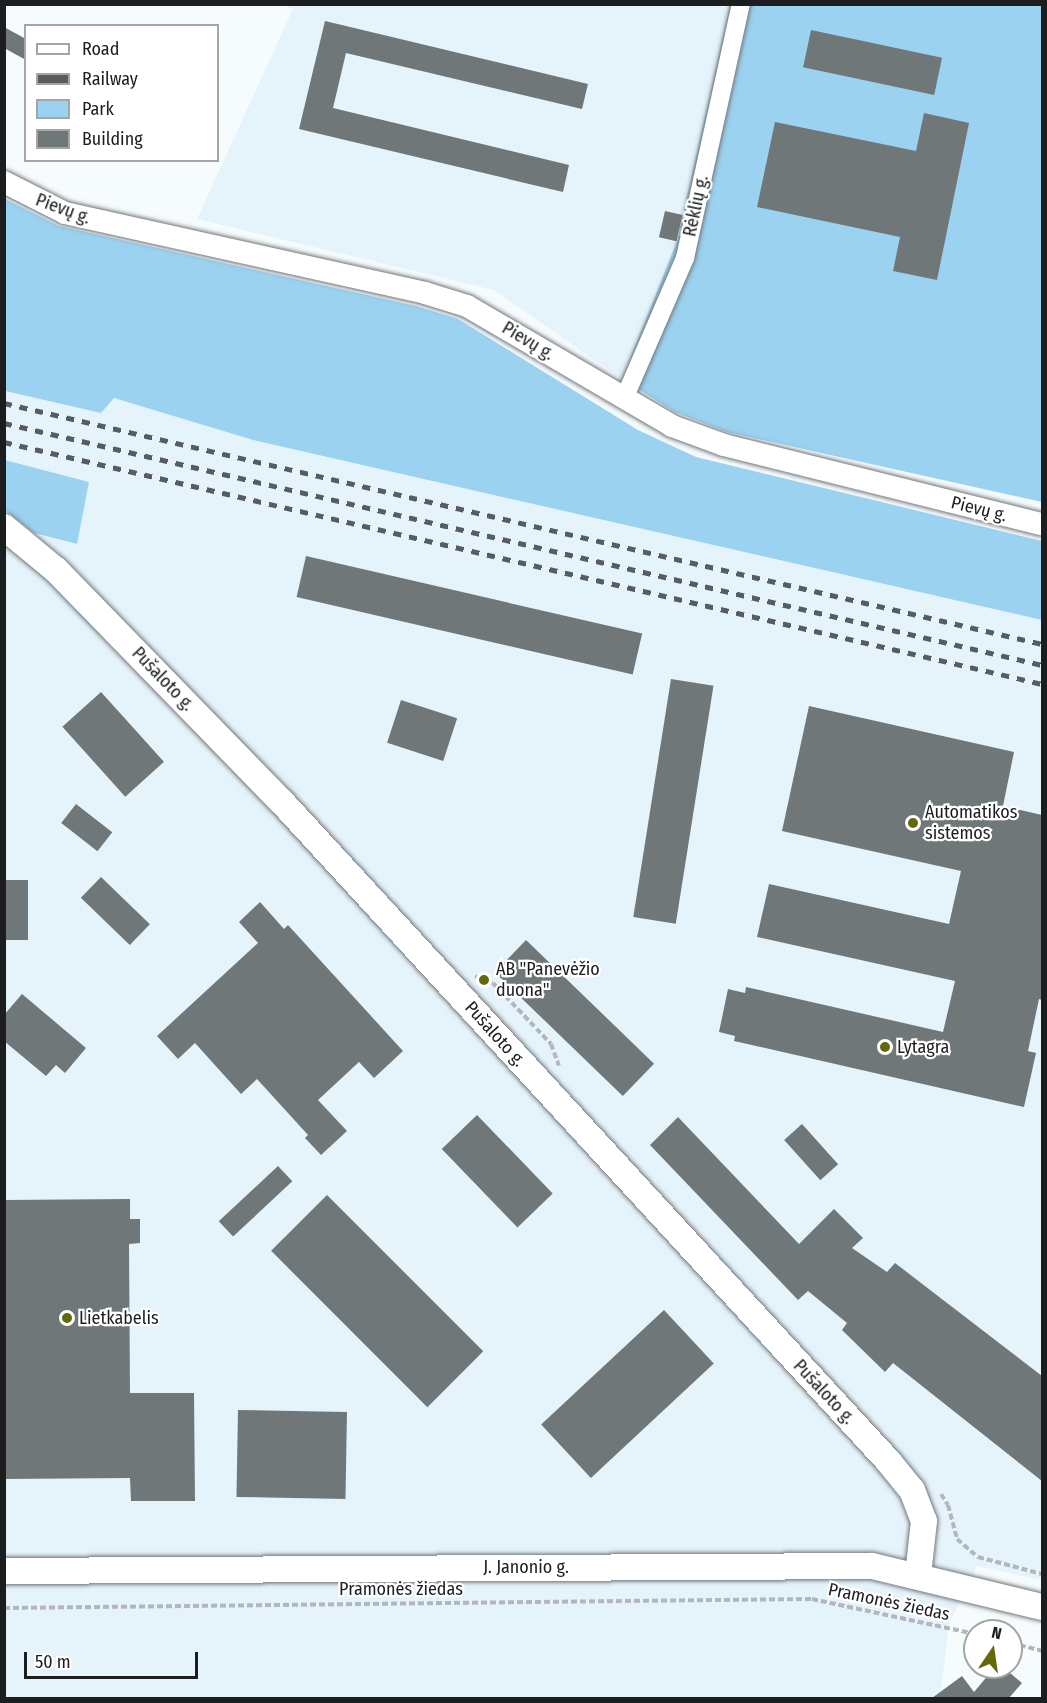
<!DOCTYPE html>
<html>
<head>
<meta charset="utf-8">
<style>
  body { margin:0 }
  #map { position:relative; width:1047px; height:1703px; overflow:hidden; background:#f6fbfe; font-family:"Fira Sans Condensed",sans-serif }
  div>[style] { position:absolute }
  [style*='--x'] { left:calc(var(--x)*1px); top:calc(var(--y)*1px); width:calc(var(--w)*1px); rotate:calc(var(--a)*1deg) }
  .built>* { inset:0; background:#e5f3fb }
  .green>* { inset:0; background:#9bd2f0 }
  .building>* { inset:0; background:#707778; transform-origin:0 0 }
  .path>* { height:4px; margin-top:-2px; transform-origin:0; background:repeating-linear-gradient(90deg,#b3b7b9 0 6px,transparent 0 9px) }
  .roads { filter:drop-shadow(0 0 2px #73787b) drop-shadow(0 0 2px #73787b) }
  .minor>* { height:18px; margin:-9px; padding:0 9px; transform-origin:9px; border-radius:9px; background:#fff }
  .tertiary>* { height:22px; margin:-11px; padding:0 11px; transform-origin:11px; border-radius:11px; background:#fff }
  .secondary>* { height:26px; margin:-13px; padding:0 13px; transform-origin:13px; border-radius:13px; background:#fff }
  .rail>* { height:4.5px; margin-top:-2.25px; transform-origin:0; background:repeating-linear-gradient(90deg,#595c5e 0 8px,transparent 0 16px) }
  .dots>* { width:16px; height:16px; translate:-50% -50%; box-sizing:border-box; border:3px solid #fff; border-radius:50% }
  span { translate:-50% -50%; white-space:nowrap; text-align:center; line-height:1.15; -webkit-text-stroke:4.5px #fff; paint-order:stroke }
  .street-label { font-size:18px; color:#1b1d1f }
  .poi-label { font-size:18px; color:#1b1d1f }
  .left { translate:0 -50%; text-align:left }
  .frame { position:absolute; inset:0; border:6px solid #1b1d1f; pointer-events:none }
  .legend { position:absolute; left:24px; top:24px; width:195px; height:138px; box-sizing:border-box; background:#fff; border:2px solid #a4a5a5; margin:0; padding:8px 10px; list-style:none; font-size:18px; color:#1b1d1f }
  .legend li { display:flex; align-items:center; gap:12px; height:30px }
  .legend b { width:30px; border:2px solid #a4a5a5 }
  .north { position:absolute; left:963px; top:1619px; width:60px; height:60px; box-sizing:border-box; background:#fff; border:2px solid #a4a5a5; border-radius:50%; rotate:13deg; font-size:16px; font-weight:700; line-height:24px; text-align:center; color:#1b1d1f }
  .north::after { content:''; display:block; margin:auto; width:21px; height:27px; background:#61690c; clip-path:polygon(50% 0,100% 100%,50% 72%,0 100%) }
  .scale { position:absolute; left:24px; top:1652px; width:174px; height:27px; box-sizing:border-box; border:3px solid #1b1d1f; border-top:0; padding-left:8px; font-size:18px; line-height:21px; white-space:nowrap; color:#1b1d1f; -webkit-text-stroke:4px #fff; paint-order:stroke }
</style>
</head>
<body>
<div id="map">
  <div class="built">
    <div style="clip-path:polygon(284px 5px,730px 5px,677px 241px,622px 379px,494px 290px,197px 219px,293px 9px)"></div>
    <div style="clip-path:polygon(5px 391px,101px 413px,114px 398px,253px 440px,1042px 620px,1042px 1580px,977px 1566px,949px 1624px,940px 1698px,5px 1698px,4px 526px,76px 544px,89px 482px,5px 460px)"></div>
  </div>
  <div class="green">
    <div style="clip-path:polygon(730px 5px,1042px 5px,1042px 502px,727px 432px,675px 412px,622px 379px,677px 241px)"></div>
    <div style="clip-path:polygon(5px 199px,59px 226px,416px 306px,458px 319px,638px 430px,696px 457px,1042px 541px,1042px 620px,253px 440px,114px 398px,101px 413px,5px 391px)"></div>
    <div style="clip-path:polygon(5px 460px,89px 482px,77px 544px,34px 533px,5px 510px)"></div>
  </div>
  <div class="building">
    <div style="clip-path:polygon(325px 21px,588px 84px,582px 109px,346px 53px,333px 108px,569px 165px,563px 192px,299px 129px)"></div>
    <div style="clip-path:polygon(4px 27px,26px 39px,26px 60px,4px 48px)"></div>
    <div style="left:811px;top:30px;width:134px;height:38px;rotate:12deg"></div>
    <div style="clip-path:polygon(924px 113px,969px 123px,937px 280px,893px 271px,900px 237px,757px 207px,775px 122px,916px 151px)"></div>
    <div style="left:665px;top:211px;width:18px;height:27px;rotate:13deg"></div>
    <div style="left:306px;top:556px;width:345px;height:42px;rotate:13deg"></div>
    <div style="left:671px;top:679px;width:43px;height:241px;rotate:9deg"></div>
    <div style="left:101px;top:692px;width:94px;height:52px;rotate:48deg"></div>
    <div style="left:401px;top:700px;width:59px;height:45px;rotate:18deg"></div>
    <div style="clip-path:polygon(809px 706px,1014px 752px,1003px 806px,1042px 815px,1042px 1000px,1039px 999px,1028px 1051px,1036px 1053px,1024px 1107px,734px 1041px,735px 1036px,719px 1032px,728px 989px,745px 993px,746px 987px,943px 1032px,955px 981px,757px 937px,769px 884px,949px 924px,961px 871px,782px 831px)"></div>
    <div style="left:76px;top:804px;width:46px;height:24px;rotate:38deg"></div>
    <div style="left:101px;top:877px;width:68px;height:29px;rotate:44deg"></div>
    <div style="left:4px;top:880px;width:24px;height:60px"></div>
    <div style="clip-path:polygon(260px 902px,284px 929px,288px 925px,403px 1051px,374px 1078px,359px 1062px,318px 1100px,347px 1131px,321px 1155px,305px 1138px,308px 1135px,257px 1079px,241px 1094px,195px 1043px,178px 1059px,157px 1036px,258px 943px,239px 922px)"></div>
    <div style="left:526px;top:940px;width:178px;height:45px;rotate:44deg"></div>
    <div style="clip-path:polygon(22px 994px,86px 1048px,65px 1073px,56px 1065px,46px 1076px,4px 1041px,4px 1015px)"></div>
    <div style="left:477px;top:1115px;width:109px;height:49px;rotate:46deg"></div>
    <div style="clip-path:polygon(678px 1117px,799px 1244px,834px 1209px,863px 1238px,852px 1248px,887px 1272px,895px 1263px,1042px 1376px,1042px 1481px,893px 1363px,885px 1372px,842px 1330px,847px 1323px,808px 1291px,798px 1300px,650px 1145px)"></div>
    <div style="left:802px;top:1124px;width:54px;height:24px;rotate:48deg"></div>
    <div style="left:278px;top:1166px;width:21px;height:81px;rotate:47deg"></div>
    <div style="left:327px;top:1195px;width:221px;height:79px;rotate:45deg"></div>
    <div style="clip-path:polygon(130px 1199px,130px 1219px,140px 1219px,140px 1243px,129px 1244px,130px 1393px,194px 1393px,195px 1501px,131px 1501px,130px 1478px,4px 1479px,4px 1200px)"></div>
    <div style="left:664px;top:1310px;width:73px;height:168px;rotate:47deg"></div>
    <div style="left:238px;top:1410px;width:109px;height:87px;rotate:1deg"></div>
    <div style="clip-path:polygon(995px 1667px,1003px 1667px,1022px 1683px,1009px 1698px,932px 1698px,962px 1676px,974px 1692px)"></div>
  </div>
  <div class="path">
    <div style="--x:475;--y:976;--w:19;--a:21"></div>
    <div style="--x:493;--y:983;--w:84;--a:46.4"></div>
    <div style="--x:551;--y:1044;--w:23;--a:70"></div>
    <div style="--x:941;--y:1494;--w:13;--a:58"></div>
    <div style="--x:948;--y:1505;--w:35;--a:75"></div>
    <div style="--x:957;--y:1539;--w:28;--a:41"></div>
    <div style="--x:978;--y:1557;--w:66;--a:14.9"></div>
    <div style="--x:4;--y:1608;--w:808;--a:-0.64"></div>
    <div style="--x:812;--y:1599;--w:167;--a:12.1"></div>
    <div style="--x:1011;--y:1643;--w:32;--a:14"></div>
  </div>
  <div class="roads">
    <div class="minor">
      <div style="--x:624;--y:399;--w:154;--a:-66.6"></div>
      <div style="--x:685;--y:258;--w:260;--a:-77.6"></div>
    </div>
    <div class="tertiary">
      <div style="--x:4;--y:182;--w:68;--a:26.9"></div>
      <div style="--x:65;--y:213;--w:369;--a:12.5"></div>
      <div style="--x:425;--y:293;--w:44;--a:17.2"></div>
      <div style="--x:467;--y:306;--w:238;--a:30.3"></div>
      <div style="--x:672;--y:426;--w:55;--a:20.1"></div>
      <div style="--x:724;--y:445;--w:328;--a:14"></div>
    </div>
    <div class="secondary">
      <div style="--x:4;--y:527;--w:67;--a:39.6"></div>
      <div style="--x:56;--y:570;--w:322;--a:45.8"></div>
      <div style="--x:281;--y:801;--w:898;--a:47.39"></div>
      <div style="--x:889;--y:1462;--w:36;--a:51"></div>
      <div style="--x:912;--y:1490;--w:33;--a:69"></div>
      <div style="--x:924;--y:1521;--w:54;--a:96.3"></div>
      <div style="--x:4;--y:1571;--w:868;--a:-0.33"></div>
      <div style="--x:872;--y:1566;--w:175;--a:13.6"></div>
    </div>
  </div>
  <div class="rail">
    <div style="--x:4;--y:403;--w:1066;--a:13.07"></div>
    <div style="--x:4;--y:423;--w:1066;--a:13.12"></div>
    <div style="--x:4;--y:442;--w:1066;--a:13.12"></div>
  </div>
  <div class="dots">
    <div style="left:913px;top:823px;background:#61690c"></div>
    <div style="left:484px;top:980px;background:#61690c"></div>
    <div style="left:885px;top:1047px;background:#61690c"></div>
    <div style="left:67px;top:1318px;background:#61690c"></div>
  </div>
  <div class="street-label">
    <span style="left:696px;top:206px;rotate:-78deg">Rėklių g.</span>
    <span style="left:63px;top:209px;rotate:20deg">Pievų g.</span>
    <span style="left:528px;top:341px;rotate:31deg">Pievų g.</span>
    <span style="left:979px;top:509px;rotate:14deg">Pievų g.</span>
    <span style="left:163px;top:679px;rotate:46deg">Pušaloto g.</span>
    <span style="left:495px;top:1034px;rotate:48deg">Pušaloto g.</span>
    <span style="left:824px;top:1392px;rotate:47deg">Pušaloto g.</span>
    <span style="left:526px;top:1567px">J. Janonio g.</span>
    <span style="left:401px;top:1589px">Pramonės žiedas</span>
    <span style="left:889px;top:1602px;rotate:12deg">Pramonės žiedas</span>
  </div>
  <div class="poi-label">
    <span class="left" style="left:925px;top:823px">Automatikos<br>sistemos</span>
    <span class="left" style="left:496px;top:980px">AB "Panevėžio<br>duona"</span>
    <span class="left" style="left:897px;top:1047px">Lytagra</span>
    <span class="left" style="left:79px;top:1318px">Lietkabelis</span>
  </div>
  <div class="frame"></div>
  <ul class="legend">
  <li><b style="height:8px;background:#fff"></b>Road</li>
  <li><b style="height:8px;background:#595c5e"></b>Railway</li>
  <li><b style="height:16px;background:#9bd2f0"></b>Park</li>
  <li><b style="height:16px;background:#707778"></b>Building</li>
  </ul>
  <div class="north">N</div>
  <div class="scale">50 m</div>
</div>
</body>
</html>
